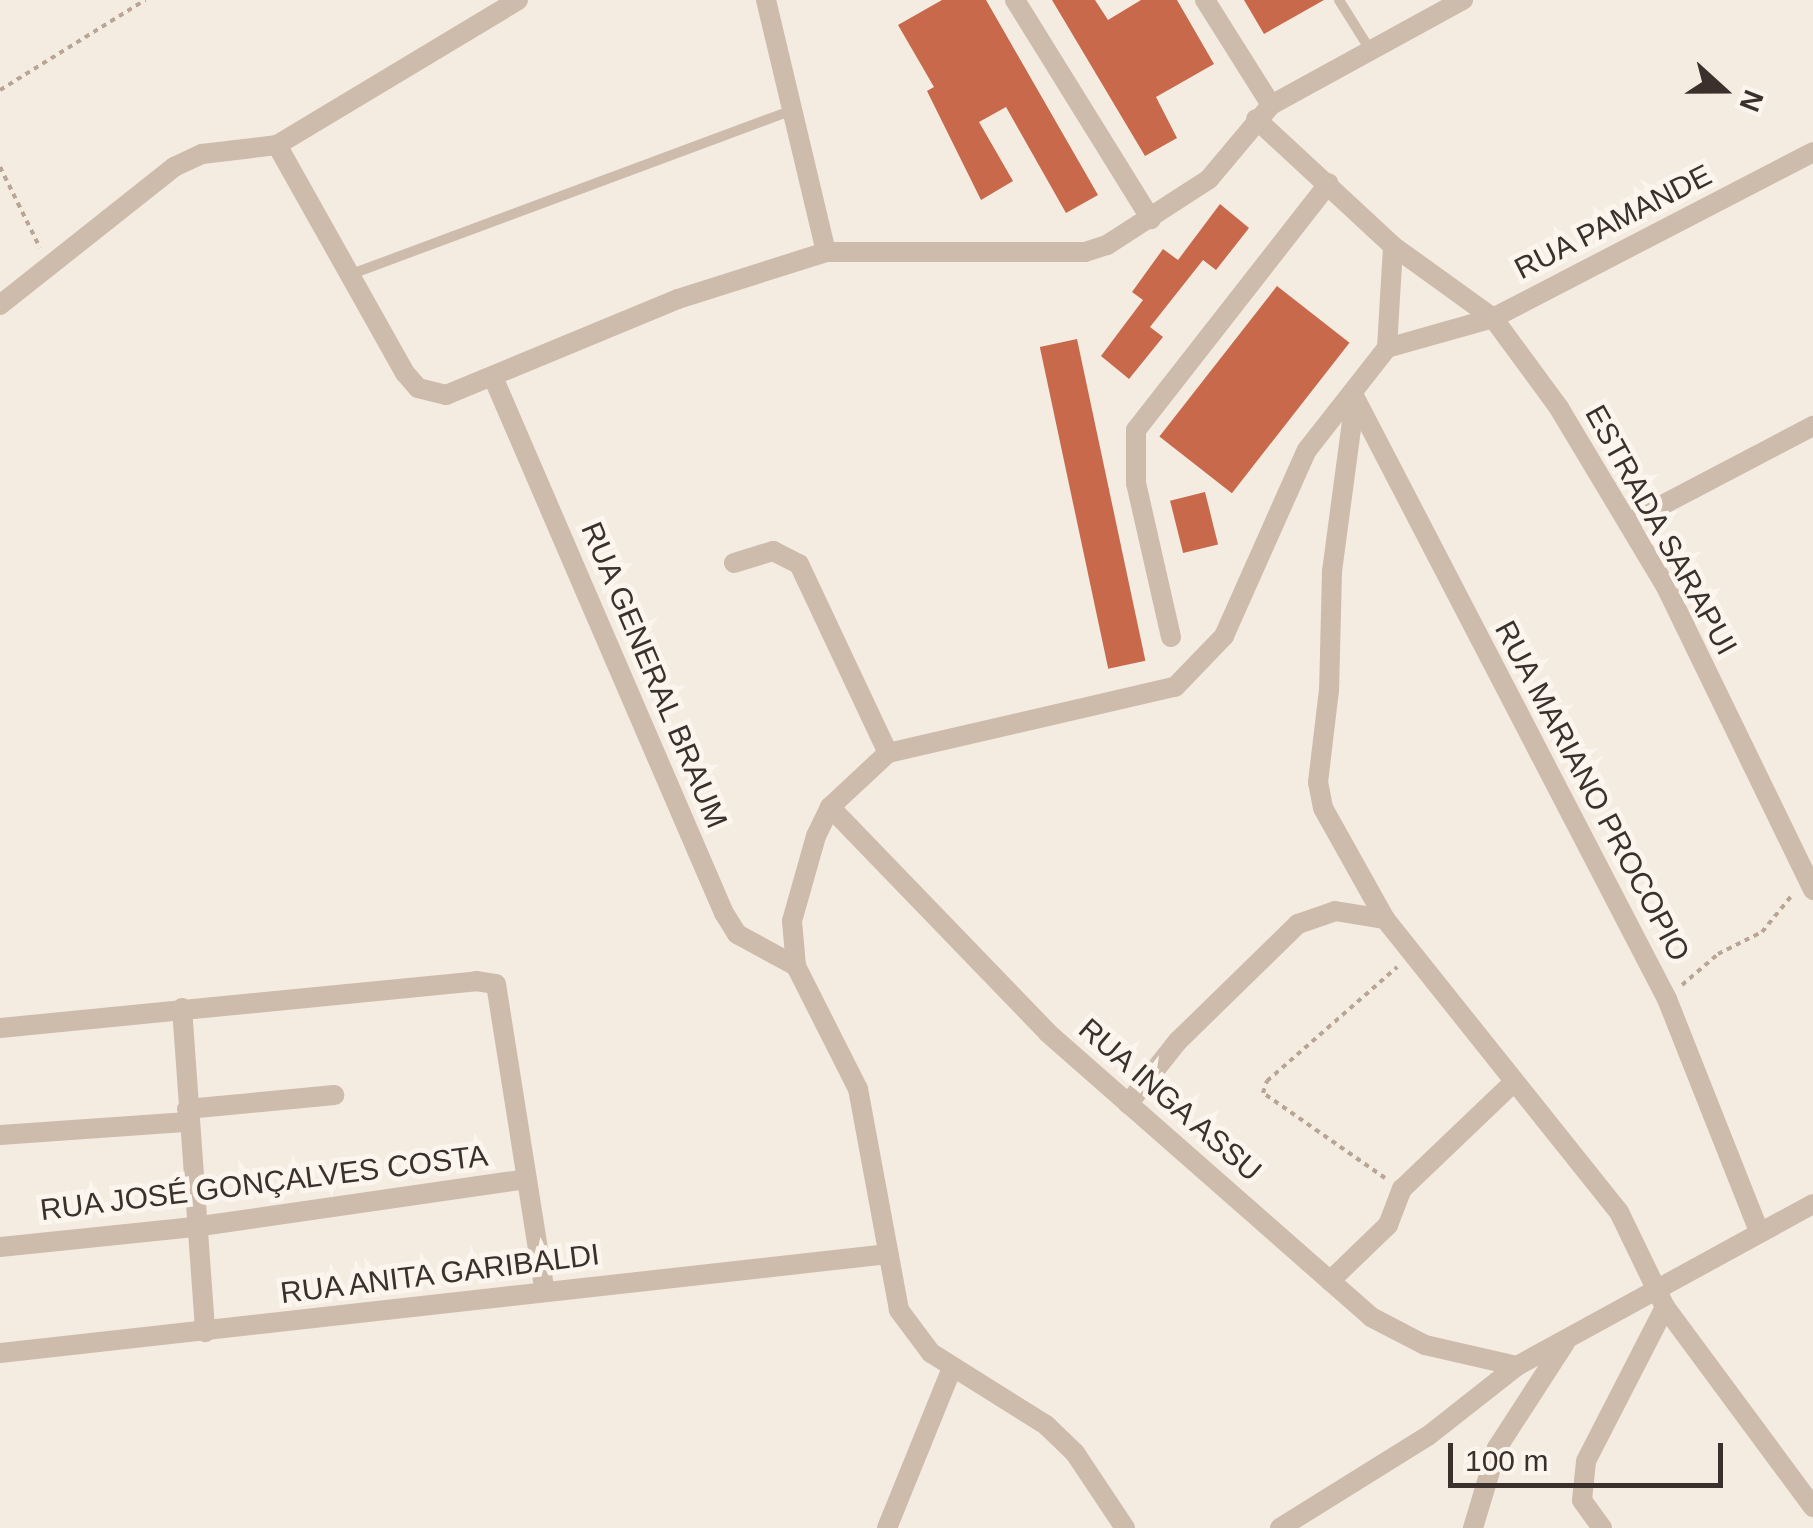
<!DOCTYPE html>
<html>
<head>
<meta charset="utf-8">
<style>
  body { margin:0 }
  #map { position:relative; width:1813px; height:1528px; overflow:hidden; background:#f4ebe1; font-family:Arial,sans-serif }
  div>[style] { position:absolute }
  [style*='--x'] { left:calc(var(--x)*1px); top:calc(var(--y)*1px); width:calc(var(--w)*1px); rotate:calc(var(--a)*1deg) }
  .building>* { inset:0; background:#c8694b; transform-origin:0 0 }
  .path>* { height:4px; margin-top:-2px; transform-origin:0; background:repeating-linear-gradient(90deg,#b9a596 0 5px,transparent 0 10px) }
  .service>* { height:10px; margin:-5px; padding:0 5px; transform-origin:5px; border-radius:5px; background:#cdbbac }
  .minor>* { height:20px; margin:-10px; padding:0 10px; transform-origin:10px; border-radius:10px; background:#cdbbac }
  span { translate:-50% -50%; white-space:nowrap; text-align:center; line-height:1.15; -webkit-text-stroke:10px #fbf5ee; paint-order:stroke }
  .street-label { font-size:30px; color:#3b302b }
  .north { position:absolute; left:1673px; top:40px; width:100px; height:100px; -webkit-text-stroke:8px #fbf5ee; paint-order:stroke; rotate:111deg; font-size:28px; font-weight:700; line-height:40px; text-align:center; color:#3b302b }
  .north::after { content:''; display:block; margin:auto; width:35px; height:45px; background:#3b302b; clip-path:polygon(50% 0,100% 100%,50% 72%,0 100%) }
  .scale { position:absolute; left:1448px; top:1443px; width:275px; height:45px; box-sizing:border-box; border:5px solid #3b302b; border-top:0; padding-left:12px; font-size:30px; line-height:35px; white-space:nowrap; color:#3b302b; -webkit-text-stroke:8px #fbf5ee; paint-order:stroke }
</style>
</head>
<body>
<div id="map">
  <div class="building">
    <div style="clip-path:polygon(942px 0,986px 0,1098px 195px,1066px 213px,1006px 107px,979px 122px,1013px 181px,981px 200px,927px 91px,934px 87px,898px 25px)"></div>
    <div style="clip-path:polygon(1052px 0,1095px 0,1108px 20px,1141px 0,1177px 0,1214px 64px,1156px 97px,1177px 138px,1145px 156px)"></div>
    <div style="clip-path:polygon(1244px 0,1324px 0,1264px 34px)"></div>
    <div style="clip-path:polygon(1220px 204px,1249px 228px,1216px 270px,1203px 260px,1150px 327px,1163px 337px,1129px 379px,1101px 356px,1143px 300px,1132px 292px,1163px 249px,1178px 260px)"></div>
    <div style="left:1277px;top:286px;width:92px;height:191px;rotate:38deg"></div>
    <div style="left:1077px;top:339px;width:329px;height:38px;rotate:78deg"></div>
    <div style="left:1205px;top:492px;width:54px;height:36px;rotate:76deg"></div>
  </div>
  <div class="path">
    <div style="--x:0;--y:90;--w:171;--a:-31.8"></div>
    <div style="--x:0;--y:167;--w:90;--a:63.7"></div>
    <div style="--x:1682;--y:985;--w:48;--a:-40.7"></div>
    <div style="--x:1718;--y:954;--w:49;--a:-26.6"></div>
    <div style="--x:1762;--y:932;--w:49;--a:-50.8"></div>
    <div style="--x:1385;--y:1178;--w:149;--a:-145.1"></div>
    <div style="--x:1263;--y:1093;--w:13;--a:-72"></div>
    <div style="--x:1267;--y:1081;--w:173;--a:-41.2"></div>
  </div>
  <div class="service">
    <div style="--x:1339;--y:0;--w:57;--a:58"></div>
    <div style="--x:349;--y:275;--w:468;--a:-20.4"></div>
  </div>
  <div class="minor">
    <div style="--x:766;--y:0;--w:259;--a:76.6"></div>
    <div style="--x:1015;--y:0;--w:258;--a:58.2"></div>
    <div style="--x:1205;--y:0;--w:124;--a:57.8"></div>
    <div style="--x:1256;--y:119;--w:187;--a:42.8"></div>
    <div style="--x:1393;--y:246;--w:123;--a:35.8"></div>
    <div style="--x:1493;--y:318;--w:112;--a:53.7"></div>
    <div style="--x:1559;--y:408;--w:206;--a:59.1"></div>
    <div style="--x:1665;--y:585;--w:339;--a:64.1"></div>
    <div style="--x:277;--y:145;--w:261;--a:60.7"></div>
    <div style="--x:405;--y:373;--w:20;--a:49"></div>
    <div style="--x:418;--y:388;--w:29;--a:14"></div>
    <div style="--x:446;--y:395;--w:251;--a:-22.5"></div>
    <div style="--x:678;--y:299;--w:155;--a:-17.6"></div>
    <div style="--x:826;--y:252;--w:259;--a:0"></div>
    <div style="--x:1085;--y:252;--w:23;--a:-18"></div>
    <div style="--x:1107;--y:245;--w:121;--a:-32.9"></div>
    <div style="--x:1209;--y:179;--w:97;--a:-50"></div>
    <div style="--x:1271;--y:105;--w:219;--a:-28.7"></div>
    <div style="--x:0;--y:305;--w:222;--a:-38.4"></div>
    <div style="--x:174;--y:167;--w:31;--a:-25"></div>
    <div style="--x:202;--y:154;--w:76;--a:-6.8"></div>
    <div style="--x:277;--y:145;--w:281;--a:-31"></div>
    <div style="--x:1387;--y:348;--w:102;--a:-86.6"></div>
    <div style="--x:493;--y:377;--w:584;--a:66.69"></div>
    <div style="--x:724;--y:913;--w:25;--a:58"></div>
    <div style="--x:737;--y:934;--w:67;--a:28.5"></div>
    <div style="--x:1354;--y:396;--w:679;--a:62.57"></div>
    <div style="--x:1667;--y:999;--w:247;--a:68.4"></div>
    <div style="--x:1355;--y:399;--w:174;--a:97.6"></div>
    <div style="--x:1332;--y:571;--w:119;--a:91.4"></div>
    <div style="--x:1329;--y:690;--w:93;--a:96.8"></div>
    <div style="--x:1318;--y:782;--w:26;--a:79"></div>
    <div style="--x:1323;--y:808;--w:127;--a:60.8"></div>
    <div style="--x:1385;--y:919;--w:375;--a:51.4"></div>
    <div style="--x:1619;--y:1212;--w:106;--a:64.2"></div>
    <div style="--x:1665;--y:1307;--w:249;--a:53.5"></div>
    <div style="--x:1628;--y:523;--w:209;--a:-27.7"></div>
    <div style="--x:734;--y:563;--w:41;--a:-17.1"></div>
    <div style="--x:773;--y:551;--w:29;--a:27"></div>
    <div style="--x:799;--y:564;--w:209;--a:64.8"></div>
    <div style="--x:1171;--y:637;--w:158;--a:-102.8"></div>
    <div style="--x:1136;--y:483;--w:53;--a:-90"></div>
    <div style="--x:1136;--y:430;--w:313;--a:-52"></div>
    <div style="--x:830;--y:807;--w:314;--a:46"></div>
    <div style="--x:1048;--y:1033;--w:430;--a:41.3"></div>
    <div style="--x:1371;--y:1317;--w:61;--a:27.4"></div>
    <div style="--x:1425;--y:1345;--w:94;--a:12.9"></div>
    <div style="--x:182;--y:1008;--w:325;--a:85.9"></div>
    <div style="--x:0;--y:1028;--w:478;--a:-5.6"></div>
    <div style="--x:476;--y:981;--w:20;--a:9"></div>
    <div style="--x:496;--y:984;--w:308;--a:81"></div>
    <div style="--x:1128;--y:1104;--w:80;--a:-51.6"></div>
    <div style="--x:1178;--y:1041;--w:168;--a:-44.3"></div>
    <div style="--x:1298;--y:924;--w:39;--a:-19"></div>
    <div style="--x:1335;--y:911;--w:51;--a:9.1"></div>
    <div style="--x:187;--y:1109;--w:148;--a:-5.4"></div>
    <div style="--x:0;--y:1135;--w:188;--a:-4"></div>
    <div style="--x:0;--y:1247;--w:195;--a:-5.9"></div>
    <div style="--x:194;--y:1227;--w:336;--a:-8.2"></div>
    <div style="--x:1330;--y:1281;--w:81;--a:-44"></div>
    <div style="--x:1388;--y:1225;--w:39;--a:-69"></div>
    <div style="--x:1402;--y:1189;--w:153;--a:-43.7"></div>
    <div style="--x:0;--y:1353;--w:894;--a:-6.36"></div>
    <div style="--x:887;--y:1528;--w:173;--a:-67.9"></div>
    <div style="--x:1125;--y:1528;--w:90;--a:-123.7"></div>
    <div style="--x:1075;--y:1453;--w:40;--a:-136"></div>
    <div style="--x:1046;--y:1425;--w:136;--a:-147.9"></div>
    <div style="--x:931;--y:1353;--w:54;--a:-126.7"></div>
    <div style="--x:899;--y:1310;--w:225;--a:-100.5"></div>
    <div style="--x:858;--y:1089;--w:138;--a:-116.8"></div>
    <div style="--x:796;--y:966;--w:45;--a:-95.1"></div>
    <div style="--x:792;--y:921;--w:88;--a:-74.2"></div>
    <div style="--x:816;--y:836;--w:32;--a:-64"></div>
    <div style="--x:830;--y:807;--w:79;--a:-43"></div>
    <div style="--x:888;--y:753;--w:294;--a:-13"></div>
    <div style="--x:1175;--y:687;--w:71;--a:-46.1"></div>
    <div style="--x:1224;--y:636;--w:204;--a:-66"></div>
    <div style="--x:1307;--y:450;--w:130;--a:-51.9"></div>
    <div style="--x:1387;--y:348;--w:110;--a:-15.8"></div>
    <div style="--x:1493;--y:318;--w:360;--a:-27.4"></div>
    <div style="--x:1280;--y:1528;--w:174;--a:-31.9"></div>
    <div style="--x:1428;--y:1436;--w:113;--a:-38.2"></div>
    <div style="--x:1517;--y:1366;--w:337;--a:-28.7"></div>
    <div style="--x:1473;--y:1528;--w:84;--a:-73.3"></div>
    <div style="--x:1497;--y:1448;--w:125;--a:-57.1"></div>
    <div style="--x:1602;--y:1528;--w:34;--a:-126"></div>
    <div style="--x:1582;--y:1500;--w:39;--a:-84"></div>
    <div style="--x:1586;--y:1461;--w:173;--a:-62.8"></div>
  </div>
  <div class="street-label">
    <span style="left:1613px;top:222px;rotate:-27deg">RUA PAMANDE</span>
    <span style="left:1661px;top:530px;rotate:61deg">ESTRADA SARAPUI</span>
    <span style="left:654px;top:675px;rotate:67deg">RUA GENERAL BRAUM</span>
    <span style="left:1592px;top:791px;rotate:62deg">RUA MARIANO PROCOPIO</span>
    <span style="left:1170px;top:1100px;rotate:41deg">RUA INGA ASSU</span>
    <span style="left:264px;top:1183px;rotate:-7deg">RUA JOSÉ GONÇALVES COSTA</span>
    <span style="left:440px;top:1274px;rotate:-7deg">RUA ANITA GARIBALDI</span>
  </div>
  <div class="north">N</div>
  <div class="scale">100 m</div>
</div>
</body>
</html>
